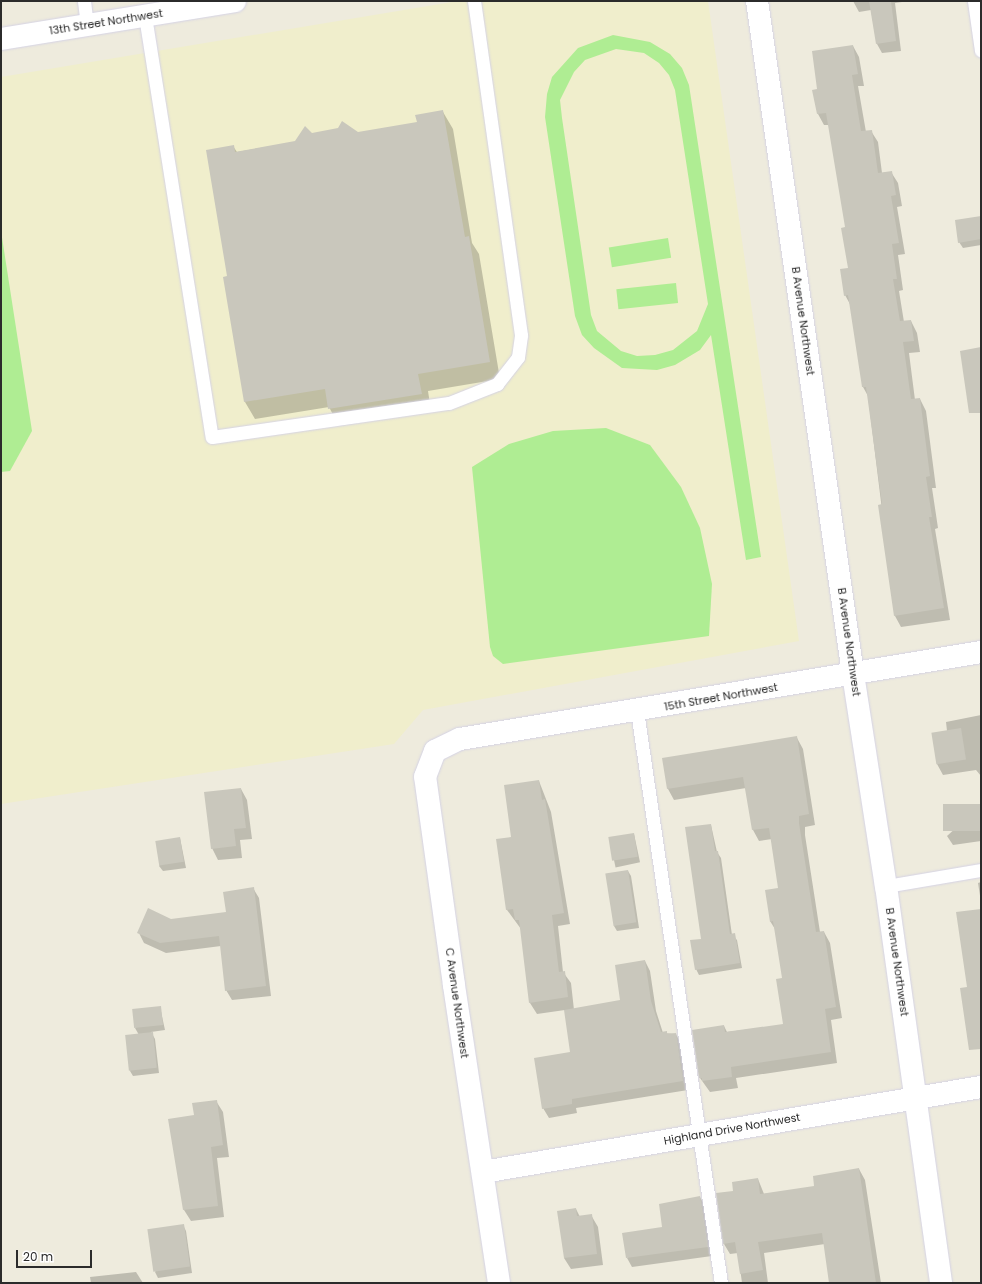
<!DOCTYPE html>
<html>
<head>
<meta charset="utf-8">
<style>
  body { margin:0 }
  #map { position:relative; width:982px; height:1284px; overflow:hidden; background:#eeebdd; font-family:Poppins,sans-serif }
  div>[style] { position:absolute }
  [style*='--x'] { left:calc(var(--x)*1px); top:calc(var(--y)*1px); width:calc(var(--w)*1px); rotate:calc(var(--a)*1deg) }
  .education>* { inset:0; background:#f0eecc }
  .pitch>* { inset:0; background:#afed93; transform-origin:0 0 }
  .shadow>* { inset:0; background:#0003; transform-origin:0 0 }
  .building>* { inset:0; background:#c9c7bc; transform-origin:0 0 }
  .roads { filter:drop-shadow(0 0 1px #d4d2e4) drop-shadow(0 0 1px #d4d2e4) }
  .lane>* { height:13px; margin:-6.5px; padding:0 6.5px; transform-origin:6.5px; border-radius:6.5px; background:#fff }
  .street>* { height:22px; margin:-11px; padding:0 11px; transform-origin:11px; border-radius:11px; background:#fff }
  span { translate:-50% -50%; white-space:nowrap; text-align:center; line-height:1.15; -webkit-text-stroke:3px #fff; paint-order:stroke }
  .street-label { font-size:11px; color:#2b2b2b }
  .frame { position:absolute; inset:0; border:2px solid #2b2b2b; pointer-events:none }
  .scale { position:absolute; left:16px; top:1250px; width:76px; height:18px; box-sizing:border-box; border:2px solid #2b2b2b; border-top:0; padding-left:5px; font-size:12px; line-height:14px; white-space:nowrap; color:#2b2b2b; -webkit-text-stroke:3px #fff; paint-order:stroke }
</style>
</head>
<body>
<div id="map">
  <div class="education">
    <div style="clip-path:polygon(458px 1px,708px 1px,799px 641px,423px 710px,394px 744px,1px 804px,1px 77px)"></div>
  </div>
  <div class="pitch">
    <div style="clip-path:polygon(evenodd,613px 35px,650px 42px,670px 54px,682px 68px,689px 85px,761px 557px,746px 560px,711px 335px,700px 350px,675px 365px,657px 370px,622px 368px,594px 348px,582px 335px,575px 316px,545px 117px,547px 94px,552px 77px,578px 48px,613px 35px,616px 49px,644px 53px,659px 63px,669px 75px,675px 90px,708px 304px,697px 331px,673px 350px,655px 355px,637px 356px,621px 351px,597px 331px,591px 315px,562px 118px,560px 100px,574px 72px,585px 60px,616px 49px)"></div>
    <div style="clip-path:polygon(1px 231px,32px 431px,10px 471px,1px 472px)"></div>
    <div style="left:668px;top:238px;width:20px;height:60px;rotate:81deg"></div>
    <div style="left:676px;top:283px;width:20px;height:60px;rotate:84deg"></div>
    <div style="clip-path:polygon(606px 428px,650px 445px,681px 487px,700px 528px,712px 584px,709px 636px,503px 664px,493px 656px,490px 647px,472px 467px,509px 444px,553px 431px)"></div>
  </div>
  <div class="shadow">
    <div style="clip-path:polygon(853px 1px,909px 1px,895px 3px,901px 51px,882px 53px,877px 44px,871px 10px,859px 12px)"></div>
    <div style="clip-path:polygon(853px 46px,859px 57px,864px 86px,858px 86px,866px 132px,871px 131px,878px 142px,882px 173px,891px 172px,898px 183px,902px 206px,897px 207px,905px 254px,898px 255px,903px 290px,899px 291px,904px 322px,911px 321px,917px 333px,920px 352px,909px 353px,915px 400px,920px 399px,926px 411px,936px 488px,932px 488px,938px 528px,935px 529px,950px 620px,901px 627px,895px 616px,868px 396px,863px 387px,851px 306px,845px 295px,849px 269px,846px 228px,829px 125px,824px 125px,818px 114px,819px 90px)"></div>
    <div style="clip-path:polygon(443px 112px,453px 129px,472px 243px,479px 254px,500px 379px,428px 391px,431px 411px,339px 426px,329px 407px,255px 419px,245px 402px,224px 278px,228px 277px,233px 146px,237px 152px,296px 142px,312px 134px,358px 133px,418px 123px)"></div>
    <div style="clip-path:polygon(981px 220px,981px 245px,963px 248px,959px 242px)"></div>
    <div style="clip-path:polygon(981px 715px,981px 776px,976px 770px,943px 775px,937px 764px,947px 731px,946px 722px)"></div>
    <div style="clip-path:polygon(797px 738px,803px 749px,815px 825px,805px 827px,805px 835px,820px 932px,824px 932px,830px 943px,842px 1018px,831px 1020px,837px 1063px,736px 1078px,738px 1088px,710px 1092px,700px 1078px,724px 1026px,727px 1032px,784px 1025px,783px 979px,775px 929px,770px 921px,779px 889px,772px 839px,759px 841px,753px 830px,746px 788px,674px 800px,668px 789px,663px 759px)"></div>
    <div style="clip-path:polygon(539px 781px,551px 812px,570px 924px,558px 926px,563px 972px,571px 983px,574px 1010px,622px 1001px,645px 961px,650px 971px,656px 1011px,663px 1033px,676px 1034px,681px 1044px,688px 1090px,576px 1108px,577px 1113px,549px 1118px,543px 1108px,571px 1053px,565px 1010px,537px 1014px,530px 1003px,521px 929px,507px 910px,512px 838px)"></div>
    <div style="clip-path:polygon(241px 789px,247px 800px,252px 839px,240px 840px,242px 858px,218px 860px,212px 848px)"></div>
    <div style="clip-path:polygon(981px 805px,981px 841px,953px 845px,947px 836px)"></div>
    <div style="clip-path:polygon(711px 825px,717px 852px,721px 858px,732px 935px,737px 940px,742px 968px,699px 975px,696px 969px,702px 939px)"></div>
    <div style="left:634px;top:834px;width:29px;height:25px;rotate:78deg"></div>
    <div style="clip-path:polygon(180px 838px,186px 868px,163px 871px,159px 866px)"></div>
    <div style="clip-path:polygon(628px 871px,631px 876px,639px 928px,617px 931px,614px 926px)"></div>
    <div style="clip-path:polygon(981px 882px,981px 902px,978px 883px)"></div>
    <div style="clip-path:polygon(253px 888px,259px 898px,271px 996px,232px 1000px,226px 990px,221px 946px,166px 953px,144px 943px,139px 933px,171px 920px,227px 913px)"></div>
    <div style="clip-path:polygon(160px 1007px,165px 1030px,151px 1032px,155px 1039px,159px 1073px,133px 1076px,130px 1071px,139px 1035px,135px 1028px)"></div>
    <div style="clip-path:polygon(216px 1101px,223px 1112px,229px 1157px,217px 1158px,224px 1217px,191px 1221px,184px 1210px,195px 1116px)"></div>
    <div style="clip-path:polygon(859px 1169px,865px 1180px,881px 1283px,830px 1283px,825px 1244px,764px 1253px,768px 1283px,742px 1283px,738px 1253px,730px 1254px,724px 1244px,717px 1194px,734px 1192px,758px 1179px,764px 1194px,816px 1187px)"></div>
    <div style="clip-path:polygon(700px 1197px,705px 1206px,712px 1256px,632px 1267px,627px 1258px)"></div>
    <div style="clip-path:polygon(576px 1209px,580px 1217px,591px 1215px,598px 1227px,603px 1265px,571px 1269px,564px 1258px)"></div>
    <div style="clip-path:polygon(183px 1225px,186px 1231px,192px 1273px,158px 1278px,155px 1272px)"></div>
    <div style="clip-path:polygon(136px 1272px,143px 1283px,91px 1283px,90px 1277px)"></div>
  </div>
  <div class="building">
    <div style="clip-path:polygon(869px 1px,891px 1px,896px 41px,876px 44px)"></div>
    <div style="clip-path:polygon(853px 45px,858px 74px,852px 75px,861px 131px,872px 130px,878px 173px,892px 171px,896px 195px,891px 196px,899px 243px,892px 244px,897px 279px,893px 279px,900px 321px,911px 320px,914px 341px,903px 342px,911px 399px,920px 398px,930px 476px,926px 477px,932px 517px,929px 517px,944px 608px,894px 616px,878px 505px,882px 504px,866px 387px,862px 387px,848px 295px,844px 296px,840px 269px,848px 268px,841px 228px,845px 227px,826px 113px,817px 114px,812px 90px,817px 89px,812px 51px)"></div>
    <div style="clip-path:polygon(443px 110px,465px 237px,469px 236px,490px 362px,418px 374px,422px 394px,328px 409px,325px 389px,244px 402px,223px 277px,227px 276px,206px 150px,234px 145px,235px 152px,295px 141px,305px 126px,312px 133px,338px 128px,342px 121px,358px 132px,417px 122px,415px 115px)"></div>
    <div style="clip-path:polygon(981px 216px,981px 239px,958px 243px,955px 220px)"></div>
    <div style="clip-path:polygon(981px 347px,981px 413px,969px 413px,960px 351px)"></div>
    <div style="left:961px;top:728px;width:32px;height:30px;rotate:81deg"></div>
    <div style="clip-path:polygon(797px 736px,809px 814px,799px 816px,799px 823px,816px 932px,824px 931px,836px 1007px,825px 1009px,831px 1052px,731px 1067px,732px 1077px,702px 1081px,702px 1078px,699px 1078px,692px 1030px,724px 1025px,725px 1032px,783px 1024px,776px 979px,782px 978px,773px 921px,770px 922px,765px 890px,778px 888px,769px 828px,752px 830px,743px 777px,667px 789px,662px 758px)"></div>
    <div style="clip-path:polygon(539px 780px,542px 800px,545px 799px,564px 913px,552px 915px,559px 972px,565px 971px,568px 997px,529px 1003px,519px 920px,515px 920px,513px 909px,506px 910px,496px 839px,511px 837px,504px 785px)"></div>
    <div style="clip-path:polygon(241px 788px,246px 828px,234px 829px,236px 846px,211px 849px,204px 792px)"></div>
    <div style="left:981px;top:804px;width:27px;height:38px;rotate:90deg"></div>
    <div style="clip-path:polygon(711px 824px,715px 851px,718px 851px,730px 934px,735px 933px,740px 963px,695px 970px,690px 940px,701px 939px,685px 827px)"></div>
    <div style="left:634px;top:833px;width:24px;height:26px;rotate:81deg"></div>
    <div style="left:180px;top:837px;width:25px;height:25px;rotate:81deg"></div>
    <div style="left:628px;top:870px;width:53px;height:23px;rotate:81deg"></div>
    <div style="clip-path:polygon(254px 887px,266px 986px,225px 991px,219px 936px,160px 943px,137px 933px,148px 908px,171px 919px,226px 912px,223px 892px)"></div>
    <div style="clip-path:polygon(981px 909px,981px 1049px,969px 1050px,960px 988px,967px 987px,956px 912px)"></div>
    <div style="clip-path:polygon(645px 960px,651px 1001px,661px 1032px,667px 1031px,667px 1034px,676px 1033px,683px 1081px,572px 1099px,572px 1104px,542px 1109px,534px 1058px,570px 1052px,564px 1010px,620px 1000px,615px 965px)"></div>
    <div style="left:161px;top:1006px;width:19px;height:29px;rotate:84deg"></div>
    <div style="left:153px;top:1032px;width:36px;height:28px;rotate:84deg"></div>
    <div style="clip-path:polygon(217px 1100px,223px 1145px,211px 1147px,218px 1206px,183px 1210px,168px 1119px,194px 1115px,192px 1103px)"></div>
    <div style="clip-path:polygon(859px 1168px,876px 1283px,829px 1283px,822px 1233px,758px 1242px,763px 1270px,740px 1274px,735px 1242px,723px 1244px,716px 1193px,733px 1191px,732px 1182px,758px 1178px,760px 1194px,814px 1186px,813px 1176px)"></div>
    <div style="clip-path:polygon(700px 1196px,708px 1247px,626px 1258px,622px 1233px,662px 1227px,659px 1204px)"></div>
    <div style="clip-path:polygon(576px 1208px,577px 1216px,592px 1214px,597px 1254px,564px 1258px,557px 1211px)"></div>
    <div style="left:184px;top:1224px;width:43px;height:37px;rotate:82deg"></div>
  </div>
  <div class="roads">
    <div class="lane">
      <div style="--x:84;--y:1;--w:24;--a:83"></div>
      <div style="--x:974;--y:1;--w:50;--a:82"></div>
      <div style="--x:145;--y:16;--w:426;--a:81"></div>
      <div style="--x:212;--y:437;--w:239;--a:-8.2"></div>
      <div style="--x:449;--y:403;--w:52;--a:-21.6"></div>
      <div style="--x:497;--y:384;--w:34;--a:-52"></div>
      <div style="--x:518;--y:357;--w:22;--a:-82"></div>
      <div style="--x:521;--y:335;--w:337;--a:-98"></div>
      <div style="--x:637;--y:711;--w:578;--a:81.65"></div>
      <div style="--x:886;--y:886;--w:96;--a:-9.6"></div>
    </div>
    <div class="street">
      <div style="--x:757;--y:1;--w:680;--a:81.88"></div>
      <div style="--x:853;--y:674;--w:215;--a:81.2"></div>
      <div style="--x:886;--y:886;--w:401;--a:82.1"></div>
      <div style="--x:1;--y:39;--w:237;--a:-9.2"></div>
      <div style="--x:483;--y:1172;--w:505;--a:-9.69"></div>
      <div style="--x:499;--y:1283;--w:301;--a:-98.6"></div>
      <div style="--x:454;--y:985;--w:210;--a:-97.9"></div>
      <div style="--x:425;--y:777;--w:28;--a:-69"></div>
      <div style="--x:435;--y:751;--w:28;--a:-26"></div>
      <div style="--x:460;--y:739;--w:528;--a:-9.48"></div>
    </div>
  </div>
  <div class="street-label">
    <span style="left:106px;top:22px;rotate:-9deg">13th Street Northwest</span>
    <span style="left:803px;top:321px;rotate:82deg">B Avenue Northwest</span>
    <span style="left:849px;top:642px;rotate:82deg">B Avenue Northwest</span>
    <span style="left:721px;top:697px;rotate:-10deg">15th Street Northwest</span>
    <span style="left:897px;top:962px;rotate:82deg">B Avenue Northwest</span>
    <span style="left:457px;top:1003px;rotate:82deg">C Avenue Northwest</span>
    <span style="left:732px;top:1129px;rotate:-10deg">Highland Drive Northwest</span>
  </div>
  <div class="frame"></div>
  <div class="scale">20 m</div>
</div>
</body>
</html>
